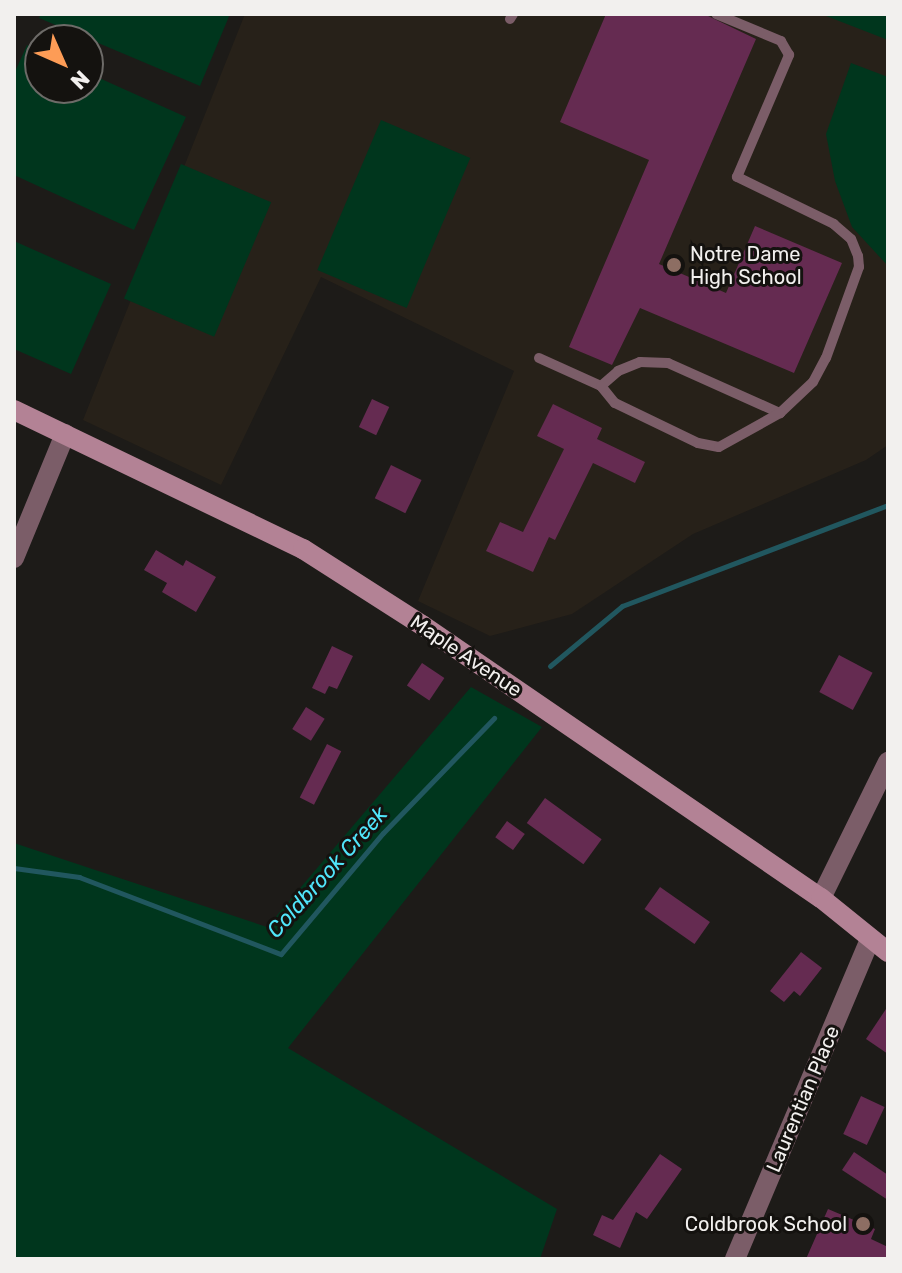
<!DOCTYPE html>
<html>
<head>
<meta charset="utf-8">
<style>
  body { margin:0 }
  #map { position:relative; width:902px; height:1273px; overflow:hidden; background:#1d1b18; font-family:Rubik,sans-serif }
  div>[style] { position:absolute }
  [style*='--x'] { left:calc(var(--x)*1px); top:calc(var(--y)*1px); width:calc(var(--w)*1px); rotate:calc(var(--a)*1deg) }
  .built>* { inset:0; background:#272119 }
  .green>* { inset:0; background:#00361d; transform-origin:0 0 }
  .stream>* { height:5px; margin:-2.5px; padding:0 2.5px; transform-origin:2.5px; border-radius:2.5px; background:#21575f }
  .building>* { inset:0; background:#652b51; transform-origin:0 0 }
  .lane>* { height:10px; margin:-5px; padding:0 5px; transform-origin:5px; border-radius:5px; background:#7b5d68 }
  .street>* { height:20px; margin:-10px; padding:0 10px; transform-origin:10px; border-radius:10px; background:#7b5d68 }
  .secondary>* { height:20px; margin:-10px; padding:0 10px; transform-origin:10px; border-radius:10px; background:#b38295 }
  .dots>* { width:22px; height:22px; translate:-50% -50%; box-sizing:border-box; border:4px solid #14120f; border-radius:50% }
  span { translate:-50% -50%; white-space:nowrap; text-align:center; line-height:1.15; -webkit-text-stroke:6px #14120f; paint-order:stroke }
  .poi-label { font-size:20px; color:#f2f0ee }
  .left { translate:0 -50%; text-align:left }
  .right { translate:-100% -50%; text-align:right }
  .street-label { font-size:20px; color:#f2f0ee }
  .water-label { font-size:22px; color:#50e5fa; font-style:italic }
  .frame { position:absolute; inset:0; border:16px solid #f2f0ee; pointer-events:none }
  .north { position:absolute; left:24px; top:24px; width:80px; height:80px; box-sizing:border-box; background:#14120f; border:2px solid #6d6b68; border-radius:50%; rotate:135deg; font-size:22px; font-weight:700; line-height:32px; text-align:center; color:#f2f0ee }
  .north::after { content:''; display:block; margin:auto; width:28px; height:36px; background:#fd9c56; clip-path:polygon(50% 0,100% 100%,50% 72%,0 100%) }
</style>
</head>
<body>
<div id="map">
  <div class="built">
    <div style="clip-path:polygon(245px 14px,888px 14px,888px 445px,866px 460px,693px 534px,572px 614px,490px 636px,418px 601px,514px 371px,321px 277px,221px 485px,83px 420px)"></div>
  </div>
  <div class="green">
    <div style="clip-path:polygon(41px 14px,230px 14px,200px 86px,39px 18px)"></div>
    <div style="clip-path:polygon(821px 14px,888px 14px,888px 40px)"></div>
    <div style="clip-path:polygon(27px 45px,40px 51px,40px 88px,88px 88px,88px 73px,186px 117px,134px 230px,14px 175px,14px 74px)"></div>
    <div style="clip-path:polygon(851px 63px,888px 77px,888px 266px,852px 227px,835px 181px,826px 134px)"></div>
    <div style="left:381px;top:120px;width:97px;height:163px;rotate:23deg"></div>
    <div style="left:181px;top:164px;width:98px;height:146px;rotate:23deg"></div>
    <div style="clip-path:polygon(14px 241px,111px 284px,71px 374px,14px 349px)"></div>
    <div style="clip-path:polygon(471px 687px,542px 727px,288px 1048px,557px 1209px,540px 1259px,14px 1259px,14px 843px,267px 927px)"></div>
  </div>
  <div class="stream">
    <div style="--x:550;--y:666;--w:94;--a:-39.8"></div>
    <div style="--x:622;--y:606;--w:285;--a:-20.8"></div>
    <div style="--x:14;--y:868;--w:66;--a:7.9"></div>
    <div style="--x:79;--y:877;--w:216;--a:20.9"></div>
    <div style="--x:281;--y:954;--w:158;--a:-49.9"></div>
    <div style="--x:383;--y:833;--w:160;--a:-46"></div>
  </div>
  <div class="building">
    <div style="clip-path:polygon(606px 14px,704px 14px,756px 39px,659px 264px,726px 293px,755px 226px,842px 263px,794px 373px,640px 308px,612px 365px,569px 347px,649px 160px,560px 122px)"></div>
    <div style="left:372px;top:399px;width:19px;height:31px;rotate:25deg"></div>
    <div style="clip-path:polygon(553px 404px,602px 428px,597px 439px,645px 462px,635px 483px,593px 463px,555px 540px,549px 537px,533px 572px,486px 551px,500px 522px,523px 532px,564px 449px,537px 436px)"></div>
    <div style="left:391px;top:465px;width:34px;height:37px;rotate:26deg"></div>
    <div style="clip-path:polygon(156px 550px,183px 566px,186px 560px,216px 577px,196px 612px,162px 592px,167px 583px,144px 570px)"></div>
    <div style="clip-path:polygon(332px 646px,353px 656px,337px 689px,329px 686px,325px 694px,312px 688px)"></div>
    <div style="left:839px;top:655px;width:38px;height:42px;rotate:28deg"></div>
    <div style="left:422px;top:663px;width:27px;height:27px;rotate:34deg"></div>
    <div style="left:306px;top:707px;width:22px;height:26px;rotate:32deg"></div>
    <div style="left:327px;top:744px;width:16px;height:60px;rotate:27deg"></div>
    <div style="left:545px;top:798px;width:70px;height:31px;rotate:36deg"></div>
    <div style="left:507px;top:821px;width:22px;height:20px;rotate:36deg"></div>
    <div style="left:660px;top:887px;width:61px;height:27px;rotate:35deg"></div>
    <div style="clip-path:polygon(801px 952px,822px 968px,800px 996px,794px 991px,784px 1002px,770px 991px)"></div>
    <div style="clip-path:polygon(888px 1006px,888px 1054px,866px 1039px)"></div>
    <div style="left:861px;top:1096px;width:26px;height:42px;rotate:25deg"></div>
    <div style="clip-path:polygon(854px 1152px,888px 1175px,888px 1200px,842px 1170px)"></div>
    <div style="clip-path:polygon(660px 1154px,682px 1169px,647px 1219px,636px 1212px,620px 1248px,593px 1235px,602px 1215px,613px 1220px)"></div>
    <div style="clip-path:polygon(828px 1209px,875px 1229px,871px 1239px,888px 1247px,888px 1259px,806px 1259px)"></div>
  </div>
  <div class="lane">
    <div style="--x:510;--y:19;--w:6;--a:-59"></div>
    <div style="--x:539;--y:358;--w:68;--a:24.3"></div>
    <div style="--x:601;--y:386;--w:23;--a:-41"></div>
    <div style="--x:618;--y:371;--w:24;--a:-22"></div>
    <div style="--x:640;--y:362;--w:28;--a:2"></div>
    <div style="--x:668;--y:363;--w:123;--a:24.1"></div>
    <div style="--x:780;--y:413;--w:45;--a:-43.2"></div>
    <div style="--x:813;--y:382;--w:27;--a:-62"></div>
    <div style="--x:826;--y:358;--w:97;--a:-70.1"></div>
    <div style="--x:859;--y:267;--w:11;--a:-95"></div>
    <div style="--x:858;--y:256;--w:18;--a:-112"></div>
    <div style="--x:851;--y:239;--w:23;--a:-139"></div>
    <div style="--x:834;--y:224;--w:108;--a:-154.1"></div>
    <div style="--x:737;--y:177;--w:133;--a:-66.9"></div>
    <div style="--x:789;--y:55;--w:16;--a:-120"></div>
    <div style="--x:781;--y:41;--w:70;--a:-157.4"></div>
    <div style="--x:601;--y:386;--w:22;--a:51"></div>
    <div style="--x:615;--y:403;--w:92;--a:25.7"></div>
    <div style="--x:698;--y:443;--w:21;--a:11"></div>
    <div style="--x:719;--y:447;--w:70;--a:-29.1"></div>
  </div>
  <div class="street">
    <div style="--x:14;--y:558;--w:134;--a:-67.6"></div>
    <div style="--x:821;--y:898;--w:152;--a:-63.8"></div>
    <div style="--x:735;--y:1259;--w:347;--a:-67.1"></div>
  </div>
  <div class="secondary">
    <div style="--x:14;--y:410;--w:321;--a:25.7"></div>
    <div style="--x:303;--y:549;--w:141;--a:32.6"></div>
    <div style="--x:422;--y:625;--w:483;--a:34.4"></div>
    <div style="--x:821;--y:898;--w:86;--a:38.9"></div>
  </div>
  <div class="dots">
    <div style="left:674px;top:265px;background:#8d6e63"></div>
    <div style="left:863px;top:1224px;background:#8d6e63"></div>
  </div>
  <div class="poi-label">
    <span class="left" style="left:690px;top:266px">Notre Dame<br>High School</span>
    <span class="right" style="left:847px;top:1224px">Coldbrook School</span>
  </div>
  <div class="street-label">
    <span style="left:466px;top:656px;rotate:34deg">Maple Avenue</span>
    <span style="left:803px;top:1099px;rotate:-67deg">Laurentian Place</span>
  </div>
  <div class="water-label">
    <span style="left:327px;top:872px;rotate:-48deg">Coldbrook Creek</span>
  </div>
  <div class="frame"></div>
  <div class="north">N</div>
</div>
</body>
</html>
